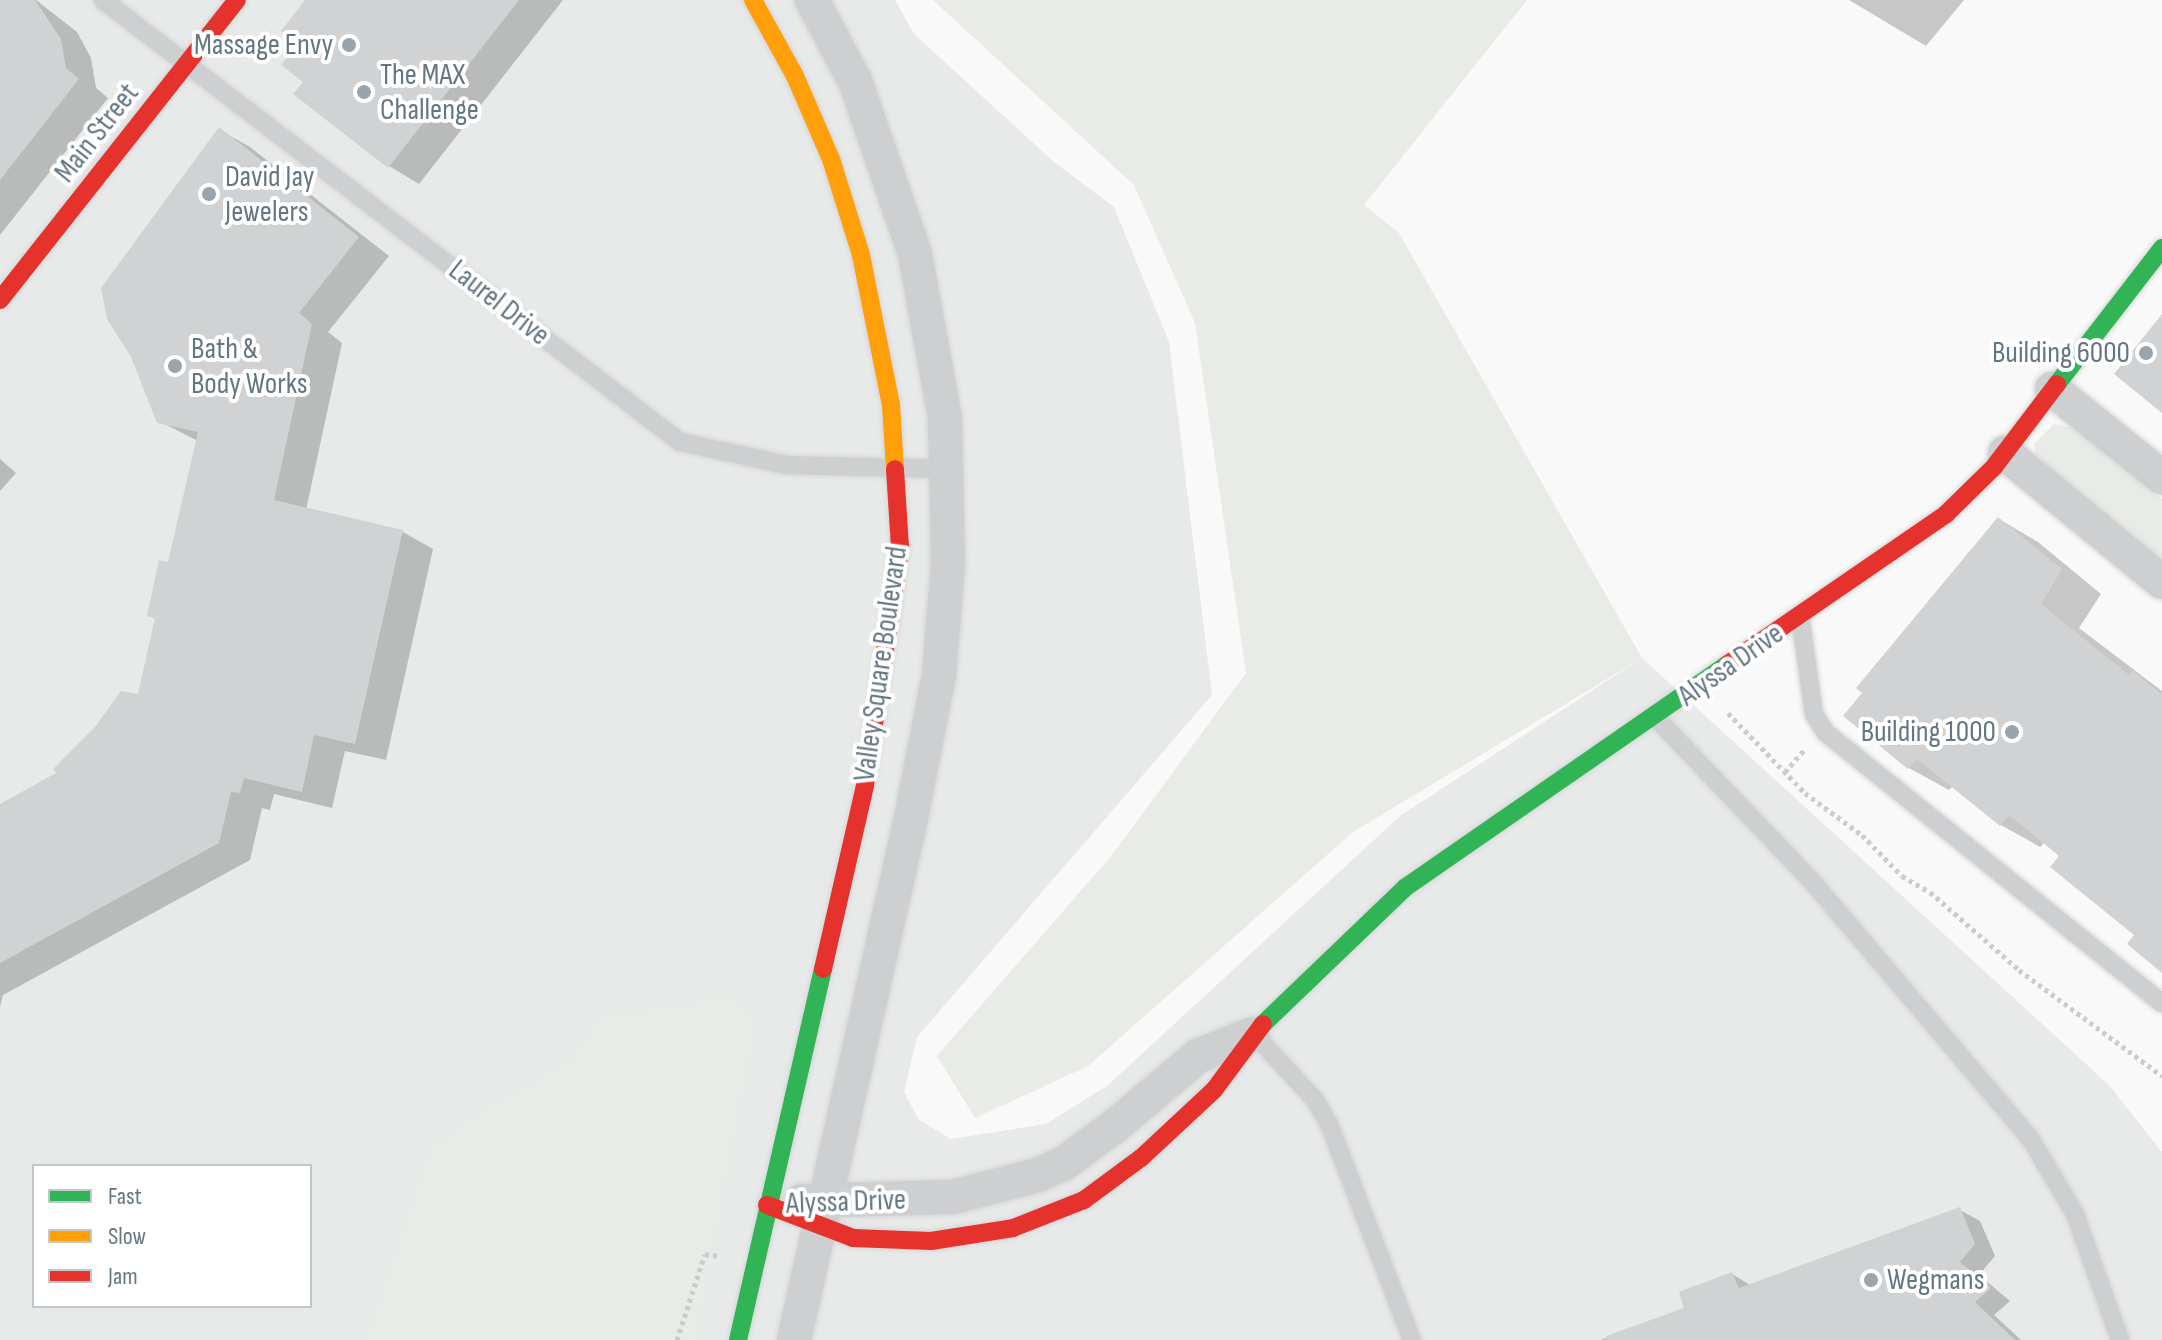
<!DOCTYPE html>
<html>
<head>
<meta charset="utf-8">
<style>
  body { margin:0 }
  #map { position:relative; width:2162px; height:1340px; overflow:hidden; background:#f9f9f9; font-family:"Sofia Sans Condensed",sans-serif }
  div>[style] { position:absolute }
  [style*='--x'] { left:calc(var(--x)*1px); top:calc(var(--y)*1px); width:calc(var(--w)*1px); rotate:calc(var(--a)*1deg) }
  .built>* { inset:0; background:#e8e9e9 }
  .green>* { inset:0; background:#e8ebe6 }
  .shadow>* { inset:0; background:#0003 }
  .building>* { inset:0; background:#d0d2d3 }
  .path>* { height:5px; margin-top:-2.5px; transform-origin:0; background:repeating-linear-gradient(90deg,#cbcccd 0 4px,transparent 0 8px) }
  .roads { filter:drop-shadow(0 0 2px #d5d6d7) drop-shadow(0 0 2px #d5d6d7) }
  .lane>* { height:18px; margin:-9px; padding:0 9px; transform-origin:9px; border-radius:9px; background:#cecfd0 }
  .street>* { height:34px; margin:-17px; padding:0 17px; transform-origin:17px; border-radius:17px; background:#cecfd0 }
  .fast>* { height:18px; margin:-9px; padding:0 9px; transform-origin:9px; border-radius:9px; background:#30b455 }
  .slow>* { height:18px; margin:-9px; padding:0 9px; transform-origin:9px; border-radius:9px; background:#ff9f0a }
  .jam>* { height:18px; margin:-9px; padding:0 9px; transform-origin:9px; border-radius:9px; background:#e5322d }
  .dots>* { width:22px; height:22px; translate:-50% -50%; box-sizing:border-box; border:4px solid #fff; border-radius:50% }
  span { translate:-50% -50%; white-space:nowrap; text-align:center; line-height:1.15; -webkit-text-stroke:8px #fff; paint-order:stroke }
  .poi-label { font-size:30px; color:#657683 }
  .right { translate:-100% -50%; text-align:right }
  .left { translate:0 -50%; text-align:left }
  .street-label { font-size:30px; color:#657683 }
  .legend { position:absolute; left:32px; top:1164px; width:280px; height:144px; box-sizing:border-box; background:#fff; border:2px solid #c1c8cd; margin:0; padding:10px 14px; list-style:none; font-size:24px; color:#657683 }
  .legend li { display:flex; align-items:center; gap:16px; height:40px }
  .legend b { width:40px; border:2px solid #c1c8cd }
</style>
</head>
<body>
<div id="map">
  <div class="built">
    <div style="clip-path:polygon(evenodd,0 0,895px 0,914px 34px,1054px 162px,1114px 207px,1169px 342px,1212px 695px,917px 1037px,904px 1092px,919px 1120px,951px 1139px,1046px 1124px,1107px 1086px,1400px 816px,1642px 658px,2109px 1085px,2162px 1152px,2162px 1340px,0 1340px,0 0,34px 1166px,310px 1166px,310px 1306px,34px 1306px,34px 1166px)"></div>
  </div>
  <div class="green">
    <div style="clip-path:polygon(933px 0,1527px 0,1364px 205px,1399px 233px,1642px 658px,1353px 832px,1088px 1066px,975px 1118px,937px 1056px,1112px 855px,1246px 673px,1195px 323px,1134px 185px)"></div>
    <div style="clip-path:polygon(2054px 424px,2074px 428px,2162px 499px,2162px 565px,2037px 461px,2034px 444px)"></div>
    <div style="clip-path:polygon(731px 996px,757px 1021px,695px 1340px,367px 1340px,430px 1150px,478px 1113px,570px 1061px,604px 1011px,633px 1012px)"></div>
  </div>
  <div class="shadow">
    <div style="clip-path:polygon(0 0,36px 0,77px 32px,91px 58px,96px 88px,108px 98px,0 235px)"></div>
    <div style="clip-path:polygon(308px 0,563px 0,419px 184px,389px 166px,306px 82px,301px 44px)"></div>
    <div style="clip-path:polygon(1849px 0,1964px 0,1926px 46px)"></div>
    <div style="clip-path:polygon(220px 130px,250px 147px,389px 256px,328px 332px,342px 343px,306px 510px,403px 532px,433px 549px,386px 760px,345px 751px,332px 808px,274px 794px,270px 810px,262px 808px,250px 860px,3px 995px,0 1007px,0 806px,59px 774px,139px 697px,157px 620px,149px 615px,169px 564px,198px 441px,159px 421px)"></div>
    <div style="clip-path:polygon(0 459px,16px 473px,0 491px)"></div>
    <div style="clip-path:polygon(1999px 519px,2038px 542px,2101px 594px,2079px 628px,2162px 691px,2162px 970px,2137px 935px,2045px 842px,2040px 847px,2001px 825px,1953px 786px,1949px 790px,1909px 768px,1846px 716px)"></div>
    <div style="clip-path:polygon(1960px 1210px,1980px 1221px,1995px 1256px,1979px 1275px,2010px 1301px,1994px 1315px,2021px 1340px,1601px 1340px,1686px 1309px,1732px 1274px,1752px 1286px)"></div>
  </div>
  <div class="building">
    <div style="clip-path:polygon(0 0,35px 0,61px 39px,66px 68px,79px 79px,0 180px)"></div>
    <div style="clip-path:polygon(305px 0,519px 0,388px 168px,293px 94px,303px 82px,281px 65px,298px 44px,281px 31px)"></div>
    <div style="clip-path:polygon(219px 127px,359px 237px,299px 313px,312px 324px,274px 500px,403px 530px,355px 744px,314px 735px,302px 792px,244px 778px,240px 793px,231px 792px,219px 843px,0 963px,0 804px,56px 773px,53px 769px,95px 727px,121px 691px,138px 694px,155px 618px,147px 616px,159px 560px,168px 562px,198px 432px,157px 423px,131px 357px,107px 319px,101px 288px)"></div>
    <div style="clip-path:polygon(2162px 314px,2162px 413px,2114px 374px)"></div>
    <div style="clip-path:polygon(1998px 517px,2062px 569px,2041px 604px,2129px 675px,2133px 671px,2162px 695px,2162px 973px,2127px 944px,2134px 935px,2050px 867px,2059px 856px,2009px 815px,2000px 826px,1917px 759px,1908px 769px,1843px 716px,1862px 693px,1856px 688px)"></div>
    <div style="clip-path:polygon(1960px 1207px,1975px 1244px,1960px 1262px,1991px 1288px,1975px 1302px,2015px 1340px,1607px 1340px,1606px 1336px,1684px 1308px,1679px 1292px,1732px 1272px,1739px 1288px)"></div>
  </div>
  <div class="path">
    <div style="--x:1728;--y:713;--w:111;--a:46.1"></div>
    <div style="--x:1805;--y:793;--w:71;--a:36.4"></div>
    <div style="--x:1862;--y:835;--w:57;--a:45.7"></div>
    <div style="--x:1902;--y:876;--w:32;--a:30"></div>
    <div style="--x:1930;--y:892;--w:118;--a:41.2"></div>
    <div style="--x:2019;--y:970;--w:178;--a:36.5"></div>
    <div style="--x:1785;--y:772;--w:30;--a:-49"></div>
    <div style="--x:677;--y:1340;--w:90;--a:-72"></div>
    <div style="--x:705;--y:1254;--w:14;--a:8"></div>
  </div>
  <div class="roads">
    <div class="lane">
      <div style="--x:103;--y:0;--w:727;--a:37.45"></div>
      <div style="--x:680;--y:442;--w:109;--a:12.1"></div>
      <div style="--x:787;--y:465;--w:160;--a:1.4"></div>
      <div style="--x:1800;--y:615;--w:100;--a:82"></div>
      <div style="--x:1814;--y:714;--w:22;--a:58"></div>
      <div style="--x:1826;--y:733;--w:431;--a:38.8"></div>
      <div style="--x:1656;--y:718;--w:223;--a:46.3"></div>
      <div style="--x:1810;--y:879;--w:340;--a:49.7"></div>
      <div style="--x:2030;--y:1138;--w:88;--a:59.4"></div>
      <div style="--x:2075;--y:1214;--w:134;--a:70.3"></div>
      <div style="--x:1254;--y:1034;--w:91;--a:47.2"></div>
      <div style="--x:1316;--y:1101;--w:26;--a:61"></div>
      <div style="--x:1329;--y:1124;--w:231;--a:69"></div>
    </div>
    <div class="street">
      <div style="--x:2052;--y:389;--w:141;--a:38.7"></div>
      <div style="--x:2005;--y:453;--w:203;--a:39.4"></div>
      <div style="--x:801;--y:1201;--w:152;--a:-1.5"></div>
      <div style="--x:953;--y:1197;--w:88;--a:-14.5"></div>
      <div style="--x:1038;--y:1175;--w:27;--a:-24"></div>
      <div style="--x:1063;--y:1164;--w:64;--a:-36.2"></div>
      <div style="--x:1115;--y:1126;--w:109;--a:-40.1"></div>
      <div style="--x:1198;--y:1056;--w:59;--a:-21.8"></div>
      <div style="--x:794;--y:1340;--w:535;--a:-77.37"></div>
      <div style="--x:911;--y:818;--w:146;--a:-78.9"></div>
      <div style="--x:939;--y:675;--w:111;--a:-85.4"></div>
      <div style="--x:948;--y:564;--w:146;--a:-91.2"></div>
      <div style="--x:945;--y:418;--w:167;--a:-100.4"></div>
      <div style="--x:915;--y:254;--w:183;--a:-109.1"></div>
      <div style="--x:855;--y:81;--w:92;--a:-118"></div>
    </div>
    <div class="fast">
      <div style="--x:2057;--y:384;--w:172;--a:-52.3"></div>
      <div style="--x:1263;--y:1024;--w:198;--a:-43.8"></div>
      <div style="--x:1406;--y:887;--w:392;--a:-34.7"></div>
      <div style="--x:738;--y:1340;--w:381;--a:-77.1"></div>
    </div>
    <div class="slow">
      <div style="--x:753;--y:0;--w:87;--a:61.1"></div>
      <div style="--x:795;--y:76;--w:90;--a:66.6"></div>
      <div style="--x:831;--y:159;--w:101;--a:72.6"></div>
      <div style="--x:861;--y:255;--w:153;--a:78.7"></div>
      <div style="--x:891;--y:405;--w:64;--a:86.4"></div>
    </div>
    <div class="jam">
      <div style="--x:0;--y:300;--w:382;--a:-51.7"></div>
      <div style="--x:1728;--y:664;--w:265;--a:-34.5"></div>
      <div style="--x:1946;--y:514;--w:67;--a:-44.4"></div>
      <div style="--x:1994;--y:467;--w:104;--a:-52.8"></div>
      <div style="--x:823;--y:969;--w:189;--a:-77.1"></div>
      <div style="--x:865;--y:785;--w:241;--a:-81.6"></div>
      <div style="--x:900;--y:547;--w:78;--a:-93.7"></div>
      <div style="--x:767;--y:1205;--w:92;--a:21"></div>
      <div style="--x:853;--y:1238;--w:78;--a:2.2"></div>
      <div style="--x:931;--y:1241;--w:83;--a:-9"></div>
      <div style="--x:1013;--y:1228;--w:76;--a:-21.5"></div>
      <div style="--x:1084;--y:1200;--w:71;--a:-36.4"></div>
      <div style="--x:1141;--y:1158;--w:100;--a:-43"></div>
      <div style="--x:1214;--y:1090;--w:82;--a:-53.4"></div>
    </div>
  </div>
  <div class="dots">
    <div style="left:349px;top:45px;background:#99a4ac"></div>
    <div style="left:364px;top:92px;background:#99a4ac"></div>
    <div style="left:209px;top:194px;background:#99a4ac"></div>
    <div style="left:2146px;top:353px;background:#99a4ac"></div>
    <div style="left:175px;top:366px;background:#99a4ac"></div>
    <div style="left:2012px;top:732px;background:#99a4ac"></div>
    <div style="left:1871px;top:1280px;background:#99a4ac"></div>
  </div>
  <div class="poi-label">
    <span class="right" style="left:333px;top:45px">Massage Envy</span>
    <span class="left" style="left:380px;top:92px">The MAX<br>Challenge</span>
    <span class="left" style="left:225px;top:194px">David Jay<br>Jewelers</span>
    <span class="left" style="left:191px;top:366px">Bath &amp;<br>Body Works</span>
    <span class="right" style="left:2130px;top:353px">Building 6000</span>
    <span class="right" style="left:1996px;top:732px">Building 1000</span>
    <span class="left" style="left:1887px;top:1280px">Wegmans</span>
  </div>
  <div class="street-label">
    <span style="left:97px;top:133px;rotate:-52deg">Main Street</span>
    <span style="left:499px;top:303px;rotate:38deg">Laurel Drive</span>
    <span style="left:881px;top:664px;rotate:-82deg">Valley Square Boulevard</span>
    <span style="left:1731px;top:665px;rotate:-35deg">Alyssa Drive</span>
    <span style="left:846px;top:1202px;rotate:-2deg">Alyssa Drive</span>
  </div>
  <ul class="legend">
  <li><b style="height:10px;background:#30b455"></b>Fast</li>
  <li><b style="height:10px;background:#ff9f0a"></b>Slow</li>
  <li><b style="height:10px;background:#e5322d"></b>Jam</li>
  </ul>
</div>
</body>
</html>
